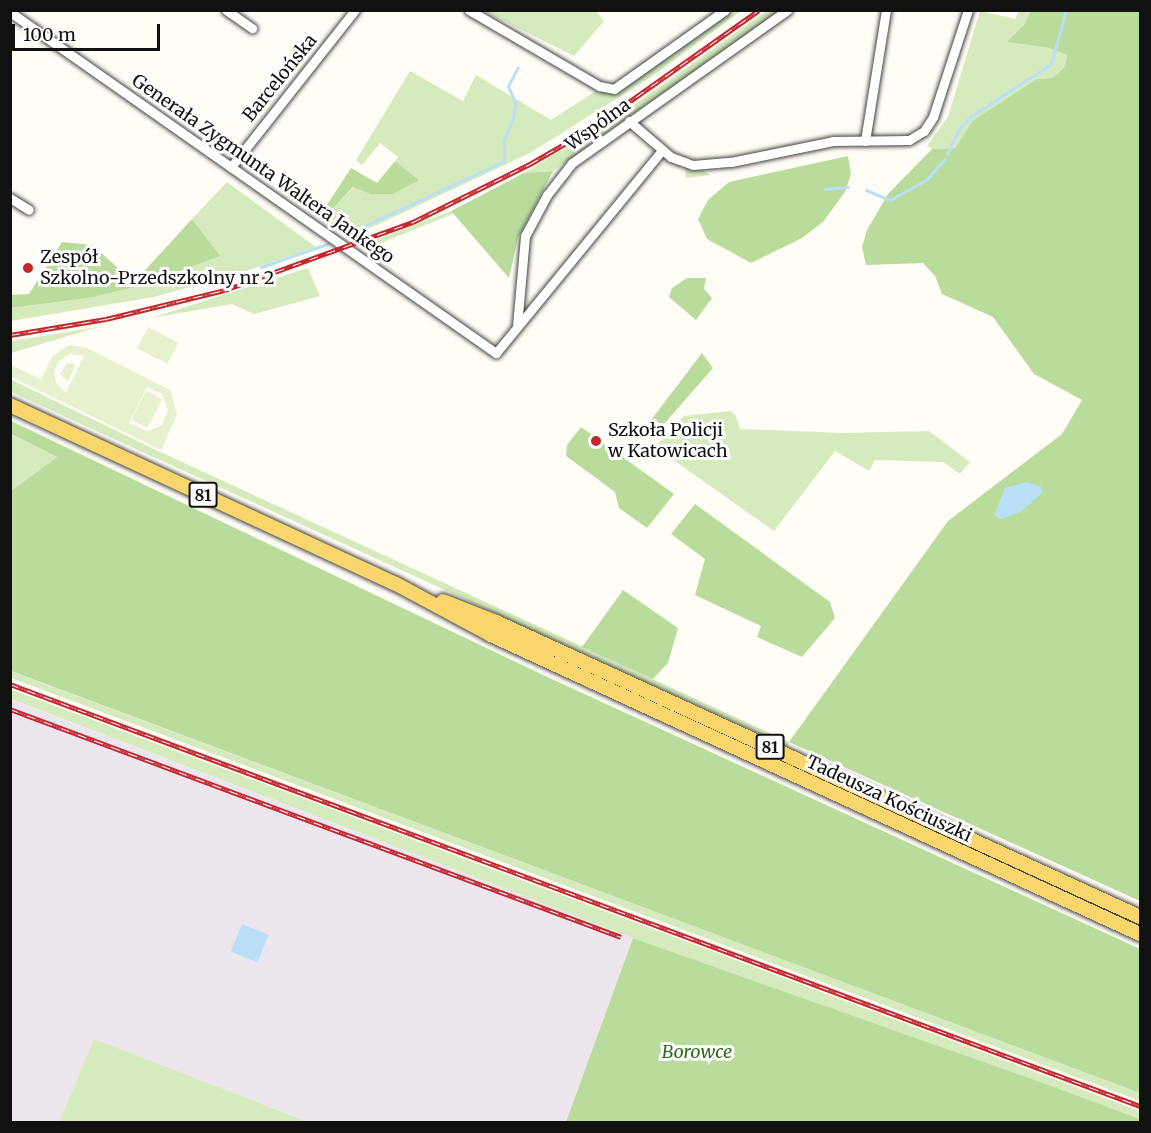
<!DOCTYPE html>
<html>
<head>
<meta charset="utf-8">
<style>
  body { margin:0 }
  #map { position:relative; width:1151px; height:1133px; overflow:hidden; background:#fffdf5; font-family:Merriweather,serif }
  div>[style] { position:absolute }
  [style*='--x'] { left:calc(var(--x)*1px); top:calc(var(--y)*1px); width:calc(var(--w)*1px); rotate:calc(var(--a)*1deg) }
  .industrial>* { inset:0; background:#eee6ef }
  .green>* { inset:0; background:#d5ebbd }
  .forest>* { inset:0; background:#b9dc9c }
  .pitch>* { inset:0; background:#e6f2cf; transform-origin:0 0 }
  .water>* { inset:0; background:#b9e0f7; transform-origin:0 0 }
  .stream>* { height:3px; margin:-1.5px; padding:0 1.5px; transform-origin:1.5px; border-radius:1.5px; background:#b9e0f7 }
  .roads { filter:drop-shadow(0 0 2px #444) drop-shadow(0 0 2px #444) }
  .street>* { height:9px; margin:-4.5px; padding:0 4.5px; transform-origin:4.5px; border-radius:4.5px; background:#fff }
  .primary>* { height:14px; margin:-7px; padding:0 7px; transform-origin:7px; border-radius:7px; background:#f9d66b }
  .rail>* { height:5px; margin-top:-2.5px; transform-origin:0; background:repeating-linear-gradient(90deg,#fff 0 9px,#c4262e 0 18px); box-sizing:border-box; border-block:2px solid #c4262e }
  .dots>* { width:16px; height:16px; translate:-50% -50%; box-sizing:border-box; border:3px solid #fff; border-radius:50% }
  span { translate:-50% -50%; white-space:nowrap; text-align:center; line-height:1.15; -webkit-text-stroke:6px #fff; paint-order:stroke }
  .shield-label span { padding:2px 4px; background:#fff; border:2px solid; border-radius:4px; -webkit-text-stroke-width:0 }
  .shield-label { font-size:16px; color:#111; font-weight:700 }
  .street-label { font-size:18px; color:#111 }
  .poi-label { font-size:18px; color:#111 }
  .left { translate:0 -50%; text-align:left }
  .park-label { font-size:18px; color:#2f6b1f; font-style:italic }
  .frame { position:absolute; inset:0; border:12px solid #111; pointer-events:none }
  .scale { position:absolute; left:12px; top:24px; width:148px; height:27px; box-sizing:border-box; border:3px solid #111; border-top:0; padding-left:8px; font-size:18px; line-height:21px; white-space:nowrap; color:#111; -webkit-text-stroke:4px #fff; paint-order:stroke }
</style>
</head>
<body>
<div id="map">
  <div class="industrial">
    <div style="clip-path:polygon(10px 699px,633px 938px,566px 1122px,308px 1122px,94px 1040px,59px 1122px,11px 1122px)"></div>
  </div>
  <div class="green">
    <div style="clip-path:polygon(483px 11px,596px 11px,604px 21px,574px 56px)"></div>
    <div style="clip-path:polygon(731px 11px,741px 11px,651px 77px,530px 153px,349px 238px,322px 218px,321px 214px,327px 215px,354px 187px,370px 194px,419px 180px,395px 161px,398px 157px,380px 143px,362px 165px,356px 160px,410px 71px,463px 101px,476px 75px,551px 120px,599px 89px,610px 93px,620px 89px)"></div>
    <div style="clip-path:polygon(766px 11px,782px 11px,553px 171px,524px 173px,620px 115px)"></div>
    <div style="clip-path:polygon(980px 11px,1015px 19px,1019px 11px,1031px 11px,1025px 25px,1008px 42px,1049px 48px,1067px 55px,1065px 67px,1052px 78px,1037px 79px,972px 121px,955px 148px,932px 149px,927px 146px,948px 117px)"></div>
    <div style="clip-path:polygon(685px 168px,702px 170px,711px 175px,686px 178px)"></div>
    <div style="clip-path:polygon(227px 182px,316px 247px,240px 273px,154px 297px,11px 321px,10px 308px,88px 298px,219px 256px,192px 219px)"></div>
    <div style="clip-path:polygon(451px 211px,453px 214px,366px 249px,360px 246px)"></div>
    <div style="clip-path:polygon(308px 268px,320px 296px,254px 314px,232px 304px,151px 318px)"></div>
    <div style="clip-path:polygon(98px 327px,11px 353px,11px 341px)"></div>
    <div style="clip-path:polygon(10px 379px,154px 449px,789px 742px,787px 746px,11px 392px)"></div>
    <div style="clip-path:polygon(730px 411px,735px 414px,740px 429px,844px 433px,929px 431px,970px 462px,960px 474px,943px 462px,910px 461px,875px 460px,869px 471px,835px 451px,774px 531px,655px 447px,684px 416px)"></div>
    <div style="clip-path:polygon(10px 434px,57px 457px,11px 491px,10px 491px)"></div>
    <div style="clip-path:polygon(10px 671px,1140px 1093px,1140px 1101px,11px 678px)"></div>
    <div style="clip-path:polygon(10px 689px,1140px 1111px,1140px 1119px,633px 938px,11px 699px)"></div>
    <div style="clip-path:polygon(94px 1039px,308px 1122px,59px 1122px)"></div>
  </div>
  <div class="forest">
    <div style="clip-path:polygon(1031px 11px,1140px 11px,1140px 901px,789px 742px,948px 521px,1062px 434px,1082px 400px,1034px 374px,993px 317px,942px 294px,935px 276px,923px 263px,866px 265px,862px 247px,867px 230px,888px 194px,932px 149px,955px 148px,972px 121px,1037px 79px,1052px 78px,1065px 67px,1067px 55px,1049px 48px,1007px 42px,1024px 25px)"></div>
    <div style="clip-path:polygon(848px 156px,851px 174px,845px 192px,823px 222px,802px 238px,751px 263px,707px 239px,698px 219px,708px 200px,729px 182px)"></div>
    <div style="clip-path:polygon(395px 161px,419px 180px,393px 194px,370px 194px,353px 187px,327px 215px,321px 214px,351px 168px,377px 183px)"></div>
    <div style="clip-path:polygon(553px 171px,518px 238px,509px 278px,451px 211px,524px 173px)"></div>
    <div style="clip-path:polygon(192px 219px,220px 256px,142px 285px,88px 298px,11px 308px,11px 295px,29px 294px,62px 242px,92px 245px,132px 280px,138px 278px)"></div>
    <div style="clip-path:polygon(687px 278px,706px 278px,704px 289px,712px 298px,696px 320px,669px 297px,672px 288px)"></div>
    <div style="clip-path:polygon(702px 353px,713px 368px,657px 432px,648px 424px)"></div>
    <div style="clip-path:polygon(11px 421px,543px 675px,1140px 949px,1140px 1093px,11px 671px,11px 491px,57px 457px,11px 434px)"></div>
    <div style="clip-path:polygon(581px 427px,674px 494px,647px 528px,619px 508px,615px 492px,566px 456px,567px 445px)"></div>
    <div style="clip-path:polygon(695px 504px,830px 602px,835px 618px,802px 657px,757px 637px,761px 626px,695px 595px,705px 559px,671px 534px)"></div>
    <div style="clip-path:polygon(623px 590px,678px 628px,668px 663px,653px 679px,582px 647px)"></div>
    <div style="clip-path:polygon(633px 938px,1051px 1086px,1140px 1119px,1140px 1122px,566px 1122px)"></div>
  </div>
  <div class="pitch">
    <div style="left:148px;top:327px;width:34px;height:24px;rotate:27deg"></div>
    <div style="clip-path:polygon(evenodd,70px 345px,87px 348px,170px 390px,177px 414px,161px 450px,11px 377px,11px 365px,41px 379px,53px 355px,70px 345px,70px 354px,84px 356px,66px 393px,56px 383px,54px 372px,58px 362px,70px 354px,70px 345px,147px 387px,162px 394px,168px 410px,162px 425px,147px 431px,129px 423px,147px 387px)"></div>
    <div style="clip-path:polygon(67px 363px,76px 364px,68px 382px,60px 374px)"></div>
    <div style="left:146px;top:391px;width:18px;height:32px;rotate:27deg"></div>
  </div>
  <div class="water">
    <div style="clip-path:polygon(1027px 482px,1041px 487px,1042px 493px,1020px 512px,1002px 519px,994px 516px,1005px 488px)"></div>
    <div style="left:242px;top:924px;width:29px;height:30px;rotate:22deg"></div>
  </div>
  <div class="stream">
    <div style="--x:947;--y:154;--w:26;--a:-65"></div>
    <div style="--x:958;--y:130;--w:18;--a:-47"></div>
    <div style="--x:970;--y:117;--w:97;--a:-33.2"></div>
    <div style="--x:1051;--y:64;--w:56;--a:-74.5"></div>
    <div style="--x:825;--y:189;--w:23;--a:-5"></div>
    <div style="--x:866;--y:190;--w:26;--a:23"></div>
    <div style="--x:890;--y:200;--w:41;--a:-29.1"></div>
    <div style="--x:926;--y:180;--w:28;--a:-48"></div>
    <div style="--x:347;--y:234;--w:173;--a:-24.9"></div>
    <div style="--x:504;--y:161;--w:22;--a:-90"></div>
    <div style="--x:504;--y:139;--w:22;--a:-66"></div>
    <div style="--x:513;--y:119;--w:17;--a:-83"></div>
    <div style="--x:515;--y:102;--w:17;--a:-114"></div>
    <div style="--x:508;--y:86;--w:21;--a:-62"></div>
    <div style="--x:261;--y:267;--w:70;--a:-19.2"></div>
  </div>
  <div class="roads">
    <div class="street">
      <div style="--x:226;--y:10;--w:32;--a:35"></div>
      <div style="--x:469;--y:10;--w:151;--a:30.3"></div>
      <div style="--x:599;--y:86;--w:15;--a:11"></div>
      <div style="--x:614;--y:89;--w:136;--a:-35.4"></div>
      <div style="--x:10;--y:12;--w:594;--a:35.06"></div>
      <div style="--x:496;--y:353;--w:262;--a:-50.7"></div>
      <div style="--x:629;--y:121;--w:55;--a:40.6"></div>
      <div style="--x:671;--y:157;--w:23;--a:20"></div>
      <div style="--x:693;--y:165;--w:38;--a:-5"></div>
      <div style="--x:731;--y:162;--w:104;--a:-11.6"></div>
      <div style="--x:833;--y:141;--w:76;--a:-0.8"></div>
      <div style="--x:909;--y:140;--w:17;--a:-31"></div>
      <div style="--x:924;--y:131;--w:17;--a:-57"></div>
      <div style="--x:933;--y:117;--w:113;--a:-71.9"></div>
      <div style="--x:865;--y:141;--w:133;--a:-80.9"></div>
      <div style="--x:231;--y:167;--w:200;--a:-51.7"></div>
      <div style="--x:10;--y:198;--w:22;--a:32"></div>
      <div style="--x:517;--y:326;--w:90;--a:-84.9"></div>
      <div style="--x:525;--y:236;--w:47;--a:-61.8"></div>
      <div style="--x:547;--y:195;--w:41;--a:-52"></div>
      <div style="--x:572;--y:163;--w:264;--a:-35.4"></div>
    </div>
    <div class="primary">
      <div style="--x:10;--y:405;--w:425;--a:24.9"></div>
      <div style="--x:396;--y:584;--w:108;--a:28.2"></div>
      <div style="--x:491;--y:635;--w:715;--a:24.74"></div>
      <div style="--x:443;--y:601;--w:57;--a:21.6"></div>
      <div style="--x:496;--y:622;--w:708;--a:24.61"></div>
    </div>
  </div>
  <div class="rail">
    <div style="--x:10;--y:335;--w:97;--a:-9.5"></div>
    <div style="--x:106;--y:319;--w:122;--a:-13.7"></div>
    <div style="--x:225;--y:290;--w:200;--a:-19.9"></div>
    <div style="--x:413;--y:222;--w:131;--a:-26.4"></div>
    <div style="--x:530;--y:164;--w:72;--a:-30.1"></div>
    <div style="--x:592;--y:128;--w:204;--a:-35.2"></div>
    <div style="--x:10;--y:684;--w:1206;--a:20.48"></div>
    <div style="--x:10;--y:709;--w:652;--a:20.46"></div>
  </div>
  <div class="dots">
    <div style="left:28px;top:268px;background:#c4262e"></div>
    <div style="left:596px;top:441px;background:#c4262e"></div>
  </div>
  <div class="shield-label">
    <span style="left:203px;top:495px">81</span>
    <span style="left:770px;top:747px">81</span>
  </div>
  <div class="street-label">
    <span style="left:280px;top:78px;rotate:-51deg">Barcelońska</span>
    <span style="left:598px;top:125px;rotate:-36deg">Wspólna</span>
    <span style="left:263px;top:169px;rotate:35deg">Generała Zygmunta Waltera Jankego</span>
    <span style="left:889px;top:799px;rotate:25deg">Tadeusza Kościuszki</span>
  </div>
  <div class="poi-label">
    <span class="left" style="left:40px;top:268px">Zespół<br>Szkolno-Przedszkolny nr 2</span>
    <span class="left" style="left:608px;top:441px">Szkoła Policji<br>w Katowicach</span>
  </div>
  <div class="park-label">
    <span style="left:697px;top:1052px">Borowce</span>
  </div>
  <div class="frame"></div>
  <div class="scale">100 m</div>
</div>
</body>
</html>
